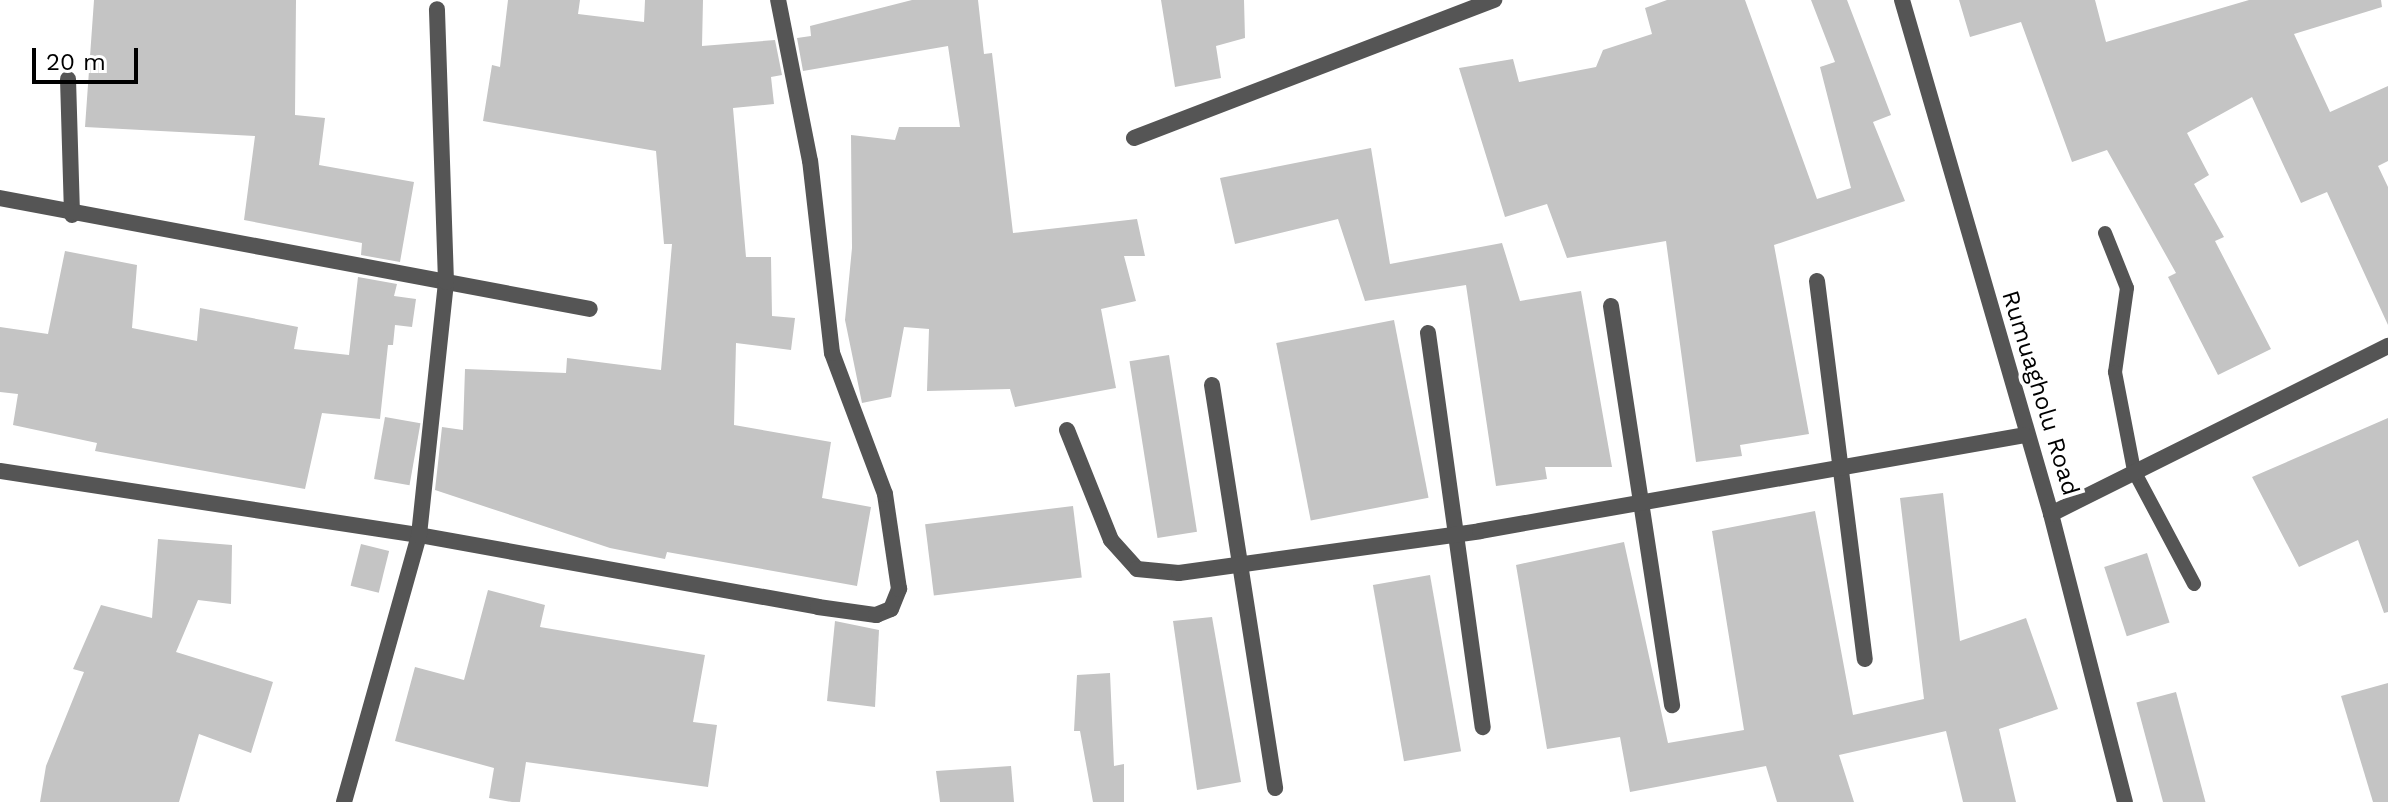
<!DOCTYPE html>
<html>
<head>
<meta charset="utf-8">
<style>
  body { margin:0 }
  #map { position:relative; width:2388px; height:802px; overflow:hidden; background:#fff; font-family:"Work Sans",sans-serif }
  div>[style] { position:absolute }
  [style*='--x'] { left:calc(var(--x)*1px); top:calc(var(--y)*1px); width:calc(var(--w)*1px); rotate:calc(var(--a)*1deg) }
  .building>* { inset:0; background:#c4c4c4; transform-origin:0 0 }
  .lane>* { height:14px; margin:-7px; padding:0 7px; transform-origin:7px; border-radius:7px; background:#555 }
  .street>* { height:16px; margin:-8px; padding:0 8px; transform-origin:8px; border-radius:8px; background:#555 }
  span { translate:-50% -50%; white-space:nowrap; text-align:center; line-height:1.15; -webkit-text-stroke:8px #fff; paint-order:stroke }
  .street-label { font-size:24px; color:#000 }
  .scale { position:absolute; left:32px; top:48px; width:106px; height:36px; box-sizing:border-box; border:4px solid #000; border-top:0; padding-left:10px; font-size:24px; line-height:28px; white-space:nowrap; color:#000; -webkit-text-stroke:6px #fff; paint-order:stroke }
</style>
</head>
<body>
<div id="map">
  <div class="building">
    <div style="clip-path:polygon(94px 0,296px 0,295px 115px,325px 118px,319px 165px,414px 182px,400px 262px,361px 255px,362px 243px,244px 220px,255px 136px,85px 127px)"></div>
    <div style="clip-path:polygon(508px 0,580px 0,578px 14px,644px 22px,645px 0,703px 0,702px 46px,775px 40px,782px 75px,771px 77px,774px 104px,733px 108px,746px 257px,771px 257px,772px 316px,795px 318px,791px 350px,736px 343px,734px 425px,831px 442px,822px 498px,871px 507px,857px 586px,667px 552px,665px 559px,610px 548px,435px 490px,442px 427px,463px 430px,465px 369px,566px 373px,567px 358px,661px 370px,672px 244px,664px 244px,656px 151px,483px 121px,492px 65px,500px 67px)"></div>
    <div style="clip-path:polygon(912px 0,978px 0,984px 54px,992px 53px,1013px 233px,1137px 219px,1145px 256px,1124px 256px,1136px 301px,1101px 309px,1116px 388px,1015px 407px,1010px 389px,927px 391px,929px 329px,904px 327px,891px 397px,862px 403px,845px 320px,852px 248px,851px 135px,895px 140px,899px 127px,960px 127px,948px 46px,803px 71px,797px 38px,811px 36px,810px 26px)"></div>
    <div style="clip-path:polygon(1161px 0,1244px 0,1245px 38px,1216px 46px,1221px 78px,1175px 87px)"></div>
    <div style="clip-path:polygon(1667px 0,1745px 0,1817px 199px,1851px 188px,1820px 67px,1835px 62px,1811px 0,1847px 0,1891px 115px,1873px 122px,1905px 201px,1774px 245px,1809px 434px,1740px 445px,1742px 456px,1696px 462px,1666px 241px,1567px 258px,1547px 204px,1505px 217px,1459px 68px,1513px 59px,1519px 82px,1596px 67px,1603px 50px,1652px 34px,1645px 8px)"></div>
    <div style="clip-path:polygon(1959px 0,2095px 0,2106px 42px,2249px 0,2381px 0,2382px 7px,2294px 34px,2330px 112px,2388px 86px,2388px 161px,2378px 166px,2388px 187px,2388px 325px,2327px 192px,2301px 203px,2252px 97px,2187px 133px,2209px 175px,2194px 184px,2224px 237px,2215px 241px,2271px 349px,2218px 375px,2168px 277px,2176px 273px,2107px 150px,2072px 162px,2021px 22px,1970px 37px)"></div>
    <div style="clip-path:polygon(1371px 148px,1390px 264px,1502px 243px,1520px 301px,1581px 291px,1612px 467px,1545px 467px,1547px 479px,1496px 486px,1466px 285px,1365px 301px,1338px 219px,1235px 244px,1220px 178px)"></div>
    <div style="clip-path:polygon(65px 251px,137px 265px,132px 328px,197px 341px,200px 308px,298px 327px,294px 349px,349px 355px,358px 277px,397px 284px,394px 296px,416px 299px,412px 327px,395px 325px,393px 345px,388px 345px,380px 419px,322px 413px,305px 489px,95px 451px,97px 443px,13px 425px,18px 394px,0 392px,0 327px,48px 334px)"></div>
    <div style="left:1394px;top:320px;width:181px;height:120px;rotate:79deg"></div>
    <div style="left:1169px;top:355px;width:179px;height:40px;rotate:81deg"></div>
    <div style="left:385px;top:417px;width:36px;height:63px;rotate:10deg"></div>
    <div style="clip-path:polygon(2388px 418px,2388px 612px,2384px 613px,2358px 540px,2299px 567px,2252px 477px)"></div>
    <div style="clip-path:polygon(1943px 493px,1960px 641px,2026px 618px,2058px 709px,1999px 729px,2016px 802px,1963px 802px,1946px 731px,1839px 755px,1854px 802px,1777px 802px,1766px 766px,1630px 792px,1620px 737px,1547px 749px,1516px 565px,1624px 542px,1668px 743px,1744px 730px,1712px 531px,1815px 511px,1853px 715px,1924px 699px,1900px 498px)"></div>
    <div style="left:1073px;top:506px;width:72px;height:149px;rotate:83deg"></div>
    <div style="clip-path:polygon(158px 539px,232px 545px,231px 604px,198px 600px,176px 652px,273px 682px,251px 753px,199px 734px,179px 802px,40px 802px,46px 766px,84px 672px,73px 669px,101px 605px,152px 618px)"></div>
    <div style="left:361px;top:544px;width:29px;height:43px;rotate:14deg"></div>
    <div style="left:2147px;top:553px;width:73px;height:45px;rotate:72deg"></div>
    <div style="left:1430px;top:575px;width:179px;height:58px;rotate:80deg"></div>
    <div style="clip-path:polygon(488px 590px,545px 605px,540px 627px,705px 655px,693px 722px,717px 725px,708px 787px,526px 762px,520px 802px,512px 802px,489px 798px,494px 768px,395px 741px,415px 667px,464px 680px)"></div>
    <div style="clip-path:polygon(1212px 617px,1241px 782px,1197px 790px,1173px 621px)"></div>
    <div style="clip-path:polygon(835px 621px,879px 630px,875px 707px,827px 701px)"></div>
    <div style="clip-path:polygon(1110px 673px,1114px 766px,1124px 764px,1124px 802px,1093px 802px,1080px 731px,1074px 731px,1077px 675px)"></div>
    <div style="clip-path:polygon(2388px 683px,2388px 802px,2373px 802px,2341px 696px)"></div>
    <div style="left:2176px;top:692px;width:114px;height:41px;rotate:75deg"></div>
    <div style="clip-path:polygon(1011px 766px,1014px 802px,940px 802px,936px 771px)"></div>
  </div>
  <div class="lane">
    <div style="--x:2105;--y:233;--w:59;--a:68.2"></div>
    <div style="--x:2127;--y:288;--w:85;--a:98.1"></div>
    <div style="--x:2115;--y:372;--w:101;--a:79.1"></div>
    <div style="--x:2134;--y:471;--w:128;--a:62"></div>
  </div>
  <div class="street">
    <div style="--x:1902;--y:0;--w:535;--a:73.83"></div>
    <div style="--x:2051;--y:514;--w:297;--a:75.6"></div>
    <div style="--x:68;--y:79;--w:136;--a:88.3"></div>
    <div style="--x:1134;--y:138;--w:386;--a:-21"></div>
    <div style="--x:0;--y:198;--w:600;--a:10.65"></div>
    <div style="--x:1817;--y:281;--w:381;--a:82.8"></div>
    <div style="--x:1611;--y:306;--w:404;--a:81.3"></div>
    <div style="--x:1428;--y:333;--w:398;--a:82.1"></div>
    <div style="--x:1212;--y:385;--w:408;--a:81.1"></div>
    <div style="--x:1067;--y:430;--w:118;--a:68.2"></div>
    <div style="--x:1111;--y:540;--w:39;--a:48"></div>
    <div style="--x:1137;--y:569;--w:42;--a:5.4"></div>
    <div style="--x:1179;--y:573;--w:304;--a:-7.9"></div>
    <div style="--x:1480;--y:531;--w:553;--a:-9.99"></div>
    <div style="--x:0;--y:471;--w:424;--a:8.7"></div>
    <div style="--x:419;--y:535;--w:405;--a:10.2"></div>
    <div style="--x:818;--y:607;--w:59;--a:7.9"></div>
    <div style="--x:876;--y:615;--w:16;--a:-22"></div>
    <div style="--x:891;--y:609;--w:22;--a:-68"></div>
    <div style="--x:899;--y:589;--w:96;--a:-98.4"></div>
    <div style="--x:885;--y:494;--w:151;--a:-110.6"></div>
    <div style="--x:832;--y:353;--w:193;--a:-96.5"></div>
    <div style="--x:810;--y:161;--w:164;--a:-101.2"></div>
    <div style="--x:2051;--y:514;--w:377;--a:-26.5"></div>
    <div style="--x:344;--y:802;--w:277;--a:-74.3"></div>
    <div style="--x:419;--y:535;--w:254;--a:-83.9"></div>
    <div style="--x:446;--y:282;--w:273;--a:-91.9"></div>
  </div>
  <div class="street-label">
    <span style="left:2040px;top:393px;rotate:73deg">Rumuagholu Road</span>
  </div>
  <div class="scale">20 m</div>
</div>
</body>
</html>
